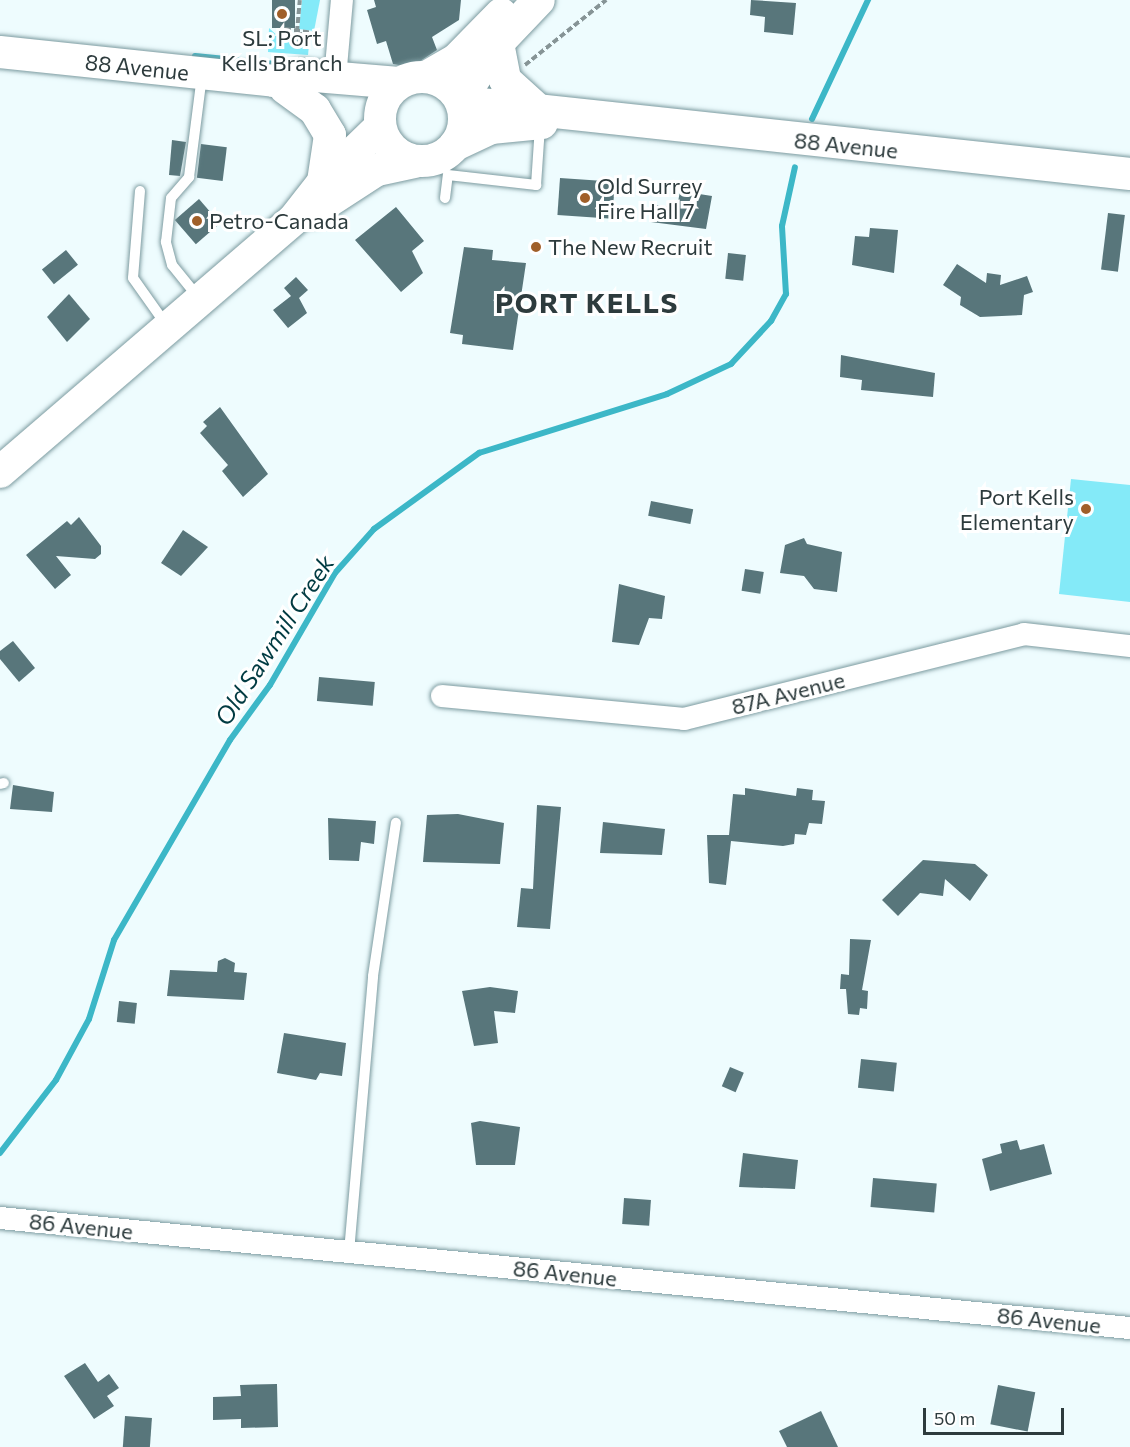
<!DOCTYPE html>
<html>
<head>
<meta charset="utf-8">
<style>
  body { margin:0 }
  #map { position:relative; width:1130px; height:1447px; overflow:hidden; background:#eefcfe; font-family:Commissioner,sans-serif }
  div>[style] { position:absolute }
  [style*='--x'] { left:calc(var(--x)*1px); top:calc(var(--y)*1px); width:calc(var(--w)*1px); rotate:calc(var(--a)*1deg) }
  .green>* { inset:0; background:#84eaf8 }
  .stream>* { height:6px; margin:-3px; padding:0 3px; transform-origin:3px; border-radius:3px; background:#3cb7c7 }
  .building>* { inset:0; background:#58767b; transform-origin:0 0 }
  .path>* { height:4px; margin-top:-2px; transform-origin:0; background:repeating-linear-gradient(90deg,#869496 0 6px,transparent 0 9px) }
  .roads { filter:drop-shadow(0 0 2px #7c9ba0) drop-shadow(0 0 2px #7c9ba0) }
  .lane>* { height:10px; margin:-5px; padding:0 5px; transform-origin:5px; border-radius:5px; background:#fff }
  .street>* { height:22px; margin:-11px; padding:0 11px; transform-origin:11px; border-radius:11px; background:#fff }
  .secondary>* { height:32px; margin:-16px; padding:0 16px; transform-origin:16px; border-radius:16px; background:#fff }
  .secondary>.ring { margin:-16px; padding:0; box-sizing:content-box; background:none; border:32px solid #fff; border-radius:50% }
  .dots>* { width:16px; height:16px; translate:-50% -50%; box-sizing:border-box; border:3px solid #fff; border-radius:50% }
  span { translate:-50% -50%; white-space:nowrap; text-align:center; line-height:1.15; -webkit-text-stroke:6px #fff; paint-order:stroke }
  .poi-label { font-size:22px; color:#2d3b3d }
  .left { translate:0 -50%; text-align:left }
  .right { translate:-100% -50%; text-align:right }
  .street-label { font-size:22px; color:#2d3b3d }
  .water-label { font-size:24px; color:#013b42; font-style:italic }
  .district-label { font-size:28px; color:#2d3b3d; font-weight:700; letter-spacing:1.5px }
  .scale { position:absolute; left:923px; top:1408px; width:141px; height:27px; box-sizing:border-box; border:3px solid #2d3b3d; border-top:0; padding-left:8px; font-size:18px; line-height:21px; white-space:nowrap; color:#2d3b3d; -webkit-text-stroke:4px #fff; paint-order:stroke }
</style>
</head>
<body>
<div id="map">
  <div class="green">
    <div style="clip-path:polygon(302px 0,320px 0,314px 31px,299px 29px)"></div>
    <div style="clip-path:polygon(269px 28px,281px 39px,299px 37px,298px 46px,300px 37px,310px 35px,308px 55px,268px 52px)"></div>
    <div style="clip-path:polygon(1071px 479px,1130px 485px,1130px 602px,1059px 594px)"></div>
  </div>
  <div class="stream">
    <div style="--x:195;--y:56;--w:90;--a:5.7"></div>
    <div style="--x:812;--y:119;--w:132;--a:-64.8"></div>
    <div style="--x:0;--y:1153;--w:92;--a:-52.5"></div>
    <div style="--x:56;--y:1080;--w:69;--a:-61.6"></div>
    <div style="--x:89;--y:1019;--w:83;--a:-72.4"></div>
    <div style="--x:114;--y:940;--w:231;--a:-59.9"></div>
    <div style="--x:230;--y:740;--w:68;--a:-54"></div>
    <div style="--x:270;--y:685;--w:129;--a:-59.9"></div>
    <div style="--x:335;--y:573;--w:59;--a:-48.4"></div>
    <div style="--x:374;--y:529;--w:130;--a:-35.9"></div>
    <div style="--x:479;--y:453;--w:197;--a:-17.4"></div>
    <div style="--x:667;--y:394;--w:71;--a:-25.1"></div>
    <div style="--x:731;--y:364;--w:59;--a:-47.1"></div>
    <div style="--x:771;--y:321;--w:31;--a:-61"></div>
    <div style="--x:786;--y:294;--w:68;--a:-93.4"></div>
    <div style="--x:782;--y:226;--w:60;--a:-77.6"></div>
  </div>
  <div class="building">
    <div style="left:272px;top:0;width:23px;height:28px"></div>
    <div style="clip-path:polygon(374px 0,461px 0,459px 20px,432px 37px,437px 50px,411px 67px,393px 64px,386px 41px,377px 44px,367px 10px,376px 7px)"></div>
    <div style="clip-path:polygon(751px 0,796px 3px,793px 35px,764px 32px,765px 17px,750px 15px)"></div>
    <div style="clip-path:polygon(172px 140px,186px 142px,180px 176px,169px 175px)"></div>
    <div style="left:201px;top:144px;width:26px;height:34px;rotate:7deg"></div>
    <div style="left:560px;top:178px;width:55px;height:37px;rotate:4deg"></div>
    <div style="clip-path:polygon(680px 191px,712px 196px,706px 229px,651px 222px,653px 205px,669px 207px,670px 201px,678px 202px)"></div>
    <div style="left:199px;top:199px;width:32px;height:32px;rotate:49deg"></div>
    <div style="clip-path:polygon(396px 207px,424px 241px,412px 251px,423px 273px,401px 292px,355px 240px)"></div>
    <div style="left:1108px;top:213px;width:17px;height:57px;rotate:7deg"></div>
    <div style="clip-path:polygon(870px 228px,898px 230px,894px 273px,852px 265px,855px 236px,869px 237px)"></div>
    <div style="clip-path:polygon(464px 247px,493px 250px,492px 260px,526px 263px,513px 350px,462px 344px,463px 335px,450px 333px)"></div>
    <div style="left:66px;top:250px;width:19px;height:31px;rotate:51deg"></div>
    <div style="left:728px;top:253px;width:18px;height:26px;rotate:6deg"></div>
    <div style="clip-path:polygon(957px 264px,986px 283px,987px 273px,1001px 275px,1000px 285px,1027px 276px,1033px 292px,1024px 295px,1022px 315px,980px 317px,960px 305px,961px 297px,943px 285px)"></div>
    <div style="clip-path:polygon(296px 277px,308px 290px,299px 298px,307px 313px,288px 328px,273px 310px,291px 296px,284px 288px)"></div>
    <div style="clip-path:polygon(69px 294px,90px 319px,67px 342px,47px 317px)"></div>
    <div style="clip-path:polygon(841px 355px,935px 373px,933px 397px,861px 390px,862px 380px,840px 377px)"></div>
    <div style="clip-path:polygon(220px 407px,268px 474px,243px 497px,222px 471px,228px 465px,200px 433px,207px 426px,203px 422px)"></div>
    <div style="left:651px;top:501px;width:43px;height:15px;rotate:11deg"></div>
    <div style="clip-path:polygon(79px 517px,101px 546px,101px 554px,95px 559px,56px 556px,71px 575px,55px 589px,26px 555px,67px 521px,71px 525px)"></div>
    <div style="clip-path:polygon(183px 530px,208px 547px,181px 576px,161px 563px)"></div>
    <div style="clip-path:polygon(804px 538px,807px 544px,842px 552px,837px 592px,814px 589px,804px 576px,780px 573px,785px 545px)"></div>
    <div style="left:745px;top:569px;width:19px;height:22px;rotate:9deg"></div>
    <div style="clip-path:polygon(619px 584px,665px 596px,662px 619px,649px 618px,639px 645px,612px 642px)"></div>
    <div style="clip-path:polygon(13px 641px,35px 668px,19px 682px,0 659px,0 651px)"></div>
    <div style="left:319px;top:677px;width:56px;height:24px;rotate:5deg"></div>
    <div style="clip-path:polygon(13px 785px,54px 792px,52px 812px,10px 809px)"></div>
    <div style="clip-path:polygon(745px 788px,796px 796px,797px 788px,813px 790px,812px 800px,825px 801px,822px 824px,809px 823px,806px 835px,795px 834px,794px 844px,783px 846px,731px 841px,726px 885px,709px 883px,707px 835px,729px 835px,733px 794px,745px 795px)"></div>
    <div style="clip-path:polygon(537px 805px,561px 807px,550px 929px,517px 927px,521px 888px,533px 889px)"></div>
    <div style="clip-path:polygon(458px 814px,504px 823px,500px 864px,423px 862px,427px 815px)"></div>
    <div style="clip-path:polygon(328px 818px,376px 821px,374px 844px,361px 842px,359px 861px,329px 860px)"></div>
    <div style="clip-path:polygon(603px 822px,665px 829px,662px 855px,600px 853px)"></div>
    <div style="clip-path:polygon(923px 860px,975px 864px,988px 875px,970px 901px,945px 879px,943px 896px,920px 893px,898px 916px,882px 900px)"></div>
    <div style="clip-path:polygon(850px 939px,871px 940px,862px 990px,868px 991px,867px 1009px,860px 1008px,859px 1015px,848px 1014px,846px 989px,840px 989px,841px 974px,849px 975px)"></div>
    <div style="clip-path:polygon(225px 958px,235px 963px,234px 972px,247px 973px,244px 1000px,167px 996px,170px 970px,217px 972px,218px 961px)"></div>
    <div style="clip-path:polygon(490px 987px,518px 991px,515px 1013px,494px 1011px,498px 1043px,474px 1046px,462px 991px)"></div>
    <div style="left:119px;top:1001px;width:18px;height:21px;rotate:6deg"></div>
    <div style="clip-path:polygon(284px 1033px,346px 1043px,342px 1076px,320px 1073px,316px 1080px,277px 1073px)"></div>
    <div style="left:861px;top:1059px;width:36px;height:29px;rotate:6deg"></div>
    <div style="left:730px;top:1067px;width:15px;height:21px;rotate:23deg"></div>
    <div style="clip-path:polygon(480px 1121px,520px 1127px,515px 1165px,476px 1165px,471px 1123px)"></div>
    <div style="clip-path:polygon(1017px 1140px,1020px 1150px,1044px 1144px,1052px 1174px,990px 1191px,982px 1159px,1002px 1153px,1000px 1144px)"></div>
    <div style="clip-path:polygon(743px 1153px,798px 1160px,795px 1189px,739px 1187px)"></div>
    <div style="left:873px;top:1178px;width:64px;height:29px;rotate:5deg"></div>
    <div style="left:624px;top:1198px;width:27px;height:26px;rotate:4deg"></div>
    <div style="clip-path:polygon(85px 1363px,98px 1382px,109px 1374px,119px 1388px,107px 1396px,114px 1406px,94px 1419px,64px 1376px)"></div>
    <div style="clip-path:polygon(277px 1384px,278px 1427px,241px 1428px,241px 1419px,213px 1420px,213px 1397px,241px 1396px,240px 1385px)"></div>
    <div style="left:998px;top:1385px;width:38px;height:40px;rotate:11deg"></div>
    <div style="clip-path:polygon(821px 1411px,838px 1447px,787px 1447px,779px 1431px)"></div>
    <div style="left:125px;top:1416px;width:27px;height:31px;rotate:4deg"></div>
  </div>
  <div class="path">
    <div style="--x:285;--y:29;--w:36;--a:8"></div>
    <div style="--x:297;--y:32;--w:32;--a:-85"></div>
    <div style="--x:299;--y:44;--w:12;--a:-85"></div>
    <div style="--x:525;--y:65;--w:104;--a:-38.7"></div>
  </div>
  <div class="roads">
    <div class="lane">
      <div style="--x:140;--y:191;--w:87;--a:94.6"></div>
      <div style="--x:133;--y:278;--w:59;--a:54.7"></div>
      <div style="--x:445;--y:198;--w:23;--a:-83"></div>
      <div style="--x:448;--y:175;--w:89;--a:6.5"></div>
      <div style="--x:536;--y:185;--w:59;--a:-86.1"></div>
      <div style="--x:198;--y:297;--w:41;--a:-129.1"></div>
      <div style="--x:172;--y:265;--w:24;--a:-105"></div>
      <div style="--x:166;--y:242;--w:44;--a:-83.5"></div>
      <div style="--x:171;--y:198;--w:28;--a:-49"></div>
      <div style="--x:189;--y:177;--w:103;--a:-82.7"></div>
      <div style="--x:0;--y:784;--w:4;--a:-14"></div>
      <div style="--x:349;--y:1252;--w:277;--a:-85"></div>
      <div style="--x:373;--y:976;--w:155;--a:-81.5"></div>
    </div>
    <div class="street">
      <div style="--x:335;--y:78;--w:78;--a:-84.9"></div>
      <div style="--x:442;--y:696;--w:243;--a:5.4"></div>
      <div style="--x:684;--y:719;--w:350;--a:-14"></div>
      <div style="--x:1024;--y:634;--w:107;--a:6.5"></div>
      <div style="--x:0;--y:1218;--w:1135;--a:5.56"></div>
    </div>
    <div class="secondary">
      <div style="--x:498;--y:43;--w:38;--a:79"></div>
      <div style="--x:505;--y:80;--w:39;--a:42"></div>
      <div style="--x:0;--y:52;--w:276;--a:6"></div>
      <div style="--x:274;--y:81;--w:30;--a:-12"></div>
      <div style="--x:303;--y:75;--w:96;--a:4.8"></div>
      <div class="ring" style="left:380px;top:77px;width:52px;height:52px"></div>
      <div style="--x:426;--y:77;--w:36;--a:-30"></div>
      <div style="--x:457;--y:59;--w:63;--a:-45.6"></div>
      <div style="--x:285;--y:88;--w:37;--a:36"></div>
      <div style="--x:315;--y:110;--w:29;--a:59"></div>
      <div style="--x:330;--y:135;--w:48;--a:98.5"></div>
      <div style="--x:461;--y:99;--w:67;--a:-56.5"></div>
      <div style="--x:498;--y:43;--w:59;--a:-46.4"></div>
      <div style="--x:462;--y:102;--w:672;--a:6.15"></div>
      <div style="--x:455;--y:145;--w:40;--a:-25"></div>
      <div style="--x:491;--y:128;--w:51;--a:-5.6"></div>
      <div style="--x:312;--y:212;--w:77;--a:-32.9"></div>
      <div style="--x:377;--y:170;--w:39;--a:-12"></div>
      <div style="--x:0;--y:472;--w:388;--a:-40.7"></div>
      <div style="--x:294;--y:219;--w:47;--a:-51.9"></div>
      <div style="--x:323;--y:182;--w:79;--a:-44"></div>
    </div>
  </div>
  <div class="dots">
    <div style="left:282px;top:14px;background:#a05f29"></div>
    <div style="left:585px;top:198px;background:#a05f29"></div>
    <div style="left:197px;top:221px;background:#a05f29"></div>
    <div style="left:536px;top:247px;background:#a05f29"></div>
    <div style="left:1086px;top:509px;background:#a05f29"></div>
  </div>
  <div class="poi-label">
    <span style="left:282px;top:50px">SL: Port<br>Kells Branch</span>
    <span class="left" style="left:597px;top:198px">Old Surrey<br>Fire Hall 7</span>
    <span class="left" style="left:209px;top:221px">Petro-Canada</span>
    <span class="left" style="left:548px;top:247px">The New Recruit</span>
    <span class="right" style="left:1074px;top:509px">Port Kells<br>Elementary</span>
  </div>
  <div class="street-label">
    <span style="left:137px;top:67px;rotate:6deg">88 Avenue</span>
    <span style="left:846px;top:145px;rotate:6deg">88 Avenue</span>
    <span style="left:788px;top:693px;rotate:-14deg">87A Avenue</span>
    <span style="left:81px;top:1226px;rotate:6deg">86 Avenue</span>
    <span style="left:565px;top:1273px;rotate:6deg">86 Avenue</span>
    <span style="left:1049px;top:1320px;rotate:6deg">86 Avenue</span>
  </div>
  <div class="water-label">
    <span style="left:274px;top:640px;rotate:-57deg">Old Sawmill Creek</span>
  </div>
  <div class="district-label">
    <span style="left:587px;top:302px">PORT KELLS</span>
  </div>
  <div class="scale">50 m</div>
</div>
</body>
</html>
